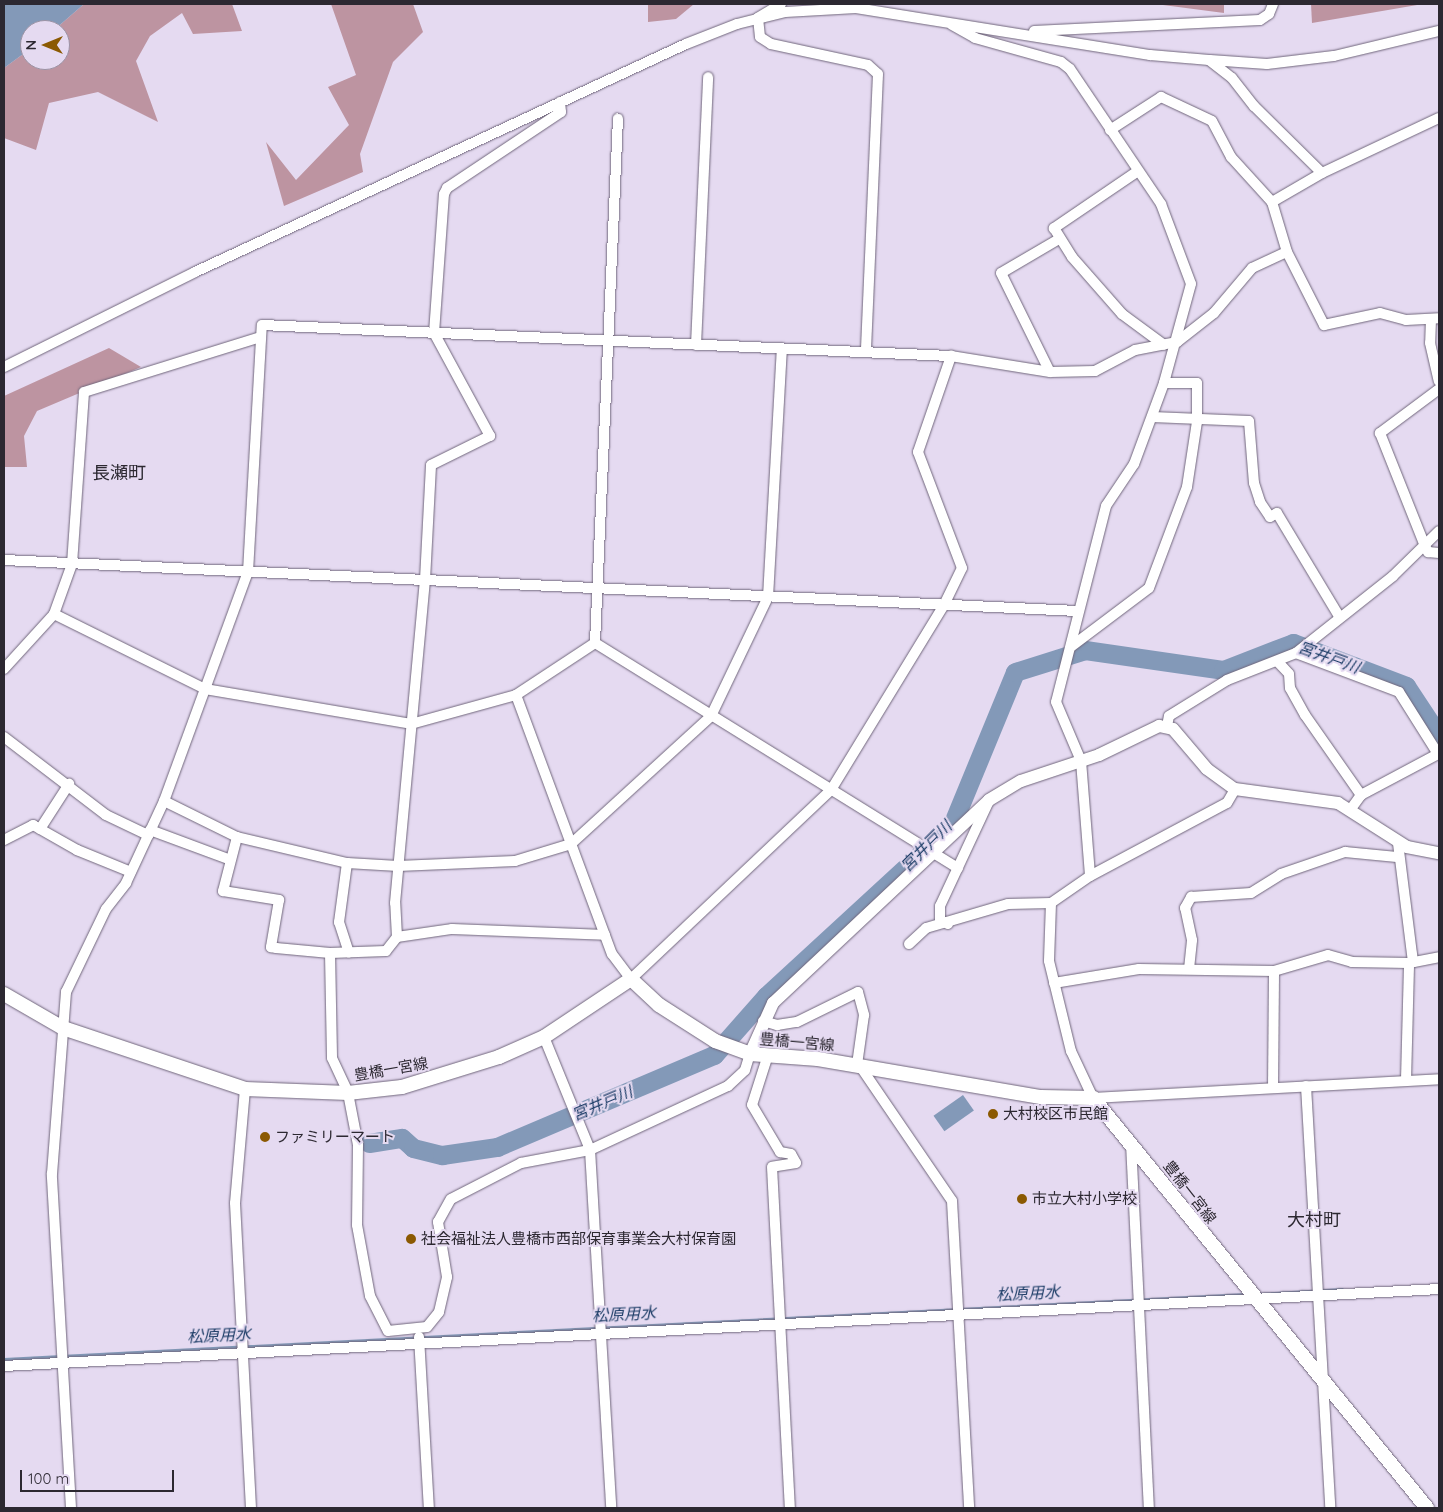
<!DOCTYPE html>
<html>
<head>
<meta charset="utf-8">
<style>
  body { margin:0 }
  #map { position:relative; width:1443px; height:1512px; overflow:hidden; background:#e5daf1; font-family:Quicksand,"Noto Sans JP",sans-serif }
  div>[style] { position:absolute }
  [style*='--x'] { left:calc(var(--x)*1px); top:calc(var(--y)*1px); width:calc(var(--w)*1px); rotate:calc(var(--a)*1deg) }
  .forest>* { inset:0; background:#bd94a1 }
  .water>* { inset:0; background:#8399b8; transform-origin:0 0 }
  .stream>* { height:3px; margin:-1.5px; padding:0 1.5px; transform-origin:1.5px; border-radius:1.5px; background:#8399b8 }
  .river>* { height:19px; margin:-9.5px; padding:0 9.5px; transform-origin:9.5px; border-radius:9.5px; background:#8399b8 }
  .roads { filter:drop-shadow(0 0 1px #70667b) drop-shadow(0 0 1px #70667b) }
  .minor>* { height:10px; margin:-5px; padding:0 5px; transform-origin:5px; border-radius:5px; background:#fff }
  .tertiary>* { height:12px; margin:-6px; padding:0 6px; transform-origin:6px; border-radius:6px; background:#fff }
  .secondary>* { height:14px; margin:-7px; padding:0 7px; transform-origin:7px; border-radius:7px; background:#fff }
  .dots>* { width:14px; height:14px; translate:-50% -50%; box-sizing:border-box; border:2px solid #e5daf1; border-radius:50% }
  span { translate:-50% -50%; white-space:nowrap; text-align:center; line-height:1.15; -webkit-text-stroke:4px #e5daf1; paint-order:stroke }
  .street-label { font-size:15px; color:#2c2831 }
  .poi-label { font-size:15px; color:#2c2831 }
  .left { translate:0 -50%; text-align:left }
  .water-label { font-size:16px; color:#1d3d67; font-style:italic }
  .quarter-label { font-size:18px; color:#2c2831 }
  .frame { position:absolute; inset:0; border:5px solid #2c2831; pointer-events:none }
  .north { position:absolute; left:20px; top:20px; width:50px; height:50px; box-sizing:border-box; background:#e5daf1; border:1px solid #9b93a4; border-radius:50%; rotate:270deg; font-size:14px; font-weight:700; line-height:20px; text-align:center; color:#2c2831 }
  .north::after { content:''; display:block; margin:auto; width:18px; height:22px; background:#8b5902; clip-path:polygon(50% 0,100% 100%,50% 72%,0 100%) }
  .scale { position:absolute; left:20px; top:1470px; width:154px; height:22px; box-sizing:border-box; border:2px solid #2c2831; border-top:0; padding-left:6px; font-size:15px; line-height:18px; white-space:nowrap; color:#2c2831; -webkit-text-stroke:4px #e5daf1; paint-order:stroke }
</style>
</head>
<body>
<div id="map">
  <div class="forest">
    <div style="clip-path:polygon(84px 4px,232px 4px,242px 31px,193px 34px,182px 13px,150px 36px,136px 61px,158px 122px,98px 92px,49px 103px,36px 150px,4px 138px,4px 68px,30px 49px,30px 60px,60px 60px,60px 30px,54px 30px)"></div>
    <div style="clip-path:polygon(331px 4px,413px 4px,423px 32px,393px 62px,360px 154px,363px 172px,284px 206px,266px 142px,296px 180px,349px 125px,328px 87px,356px 75px)"></div>
    <div style="clip-path:polygon(648px 4px,694px 4px,676px 19px,648px 22px)"></div>
    <div style="clip-path:polygon(1141px 4px,1224px 4px,1224px 13px,1163px 5px)"></div>
    <div style="clip-path:polygon(1311px 4px,1423px 4px,1312px 23px)"></div>
    <div style="clip-path:polygon(109px 348px,141px 367px,37px 411px,24px 436px,27px 467px,4px 467px,4px 396px)"></div>
  </div>
  <div class="water">
    <div style="clip-path:polygon(4px 4px,84px 4px,54px 30px,30px 30px,30px 49px,4px 68px)"></div>
    <div style="left:963px;top:1095px;width:19px;height:36px;rotate:55deg"></div>
  </div>
  <div class="stream">
    <div style="--x:1258;--y:1294;--w:84;--a:-3.4"></div>
    <div style="--x:4;--y:1359;--w:1243;--a:-3"></div>
  </div>
  <div class="river">
    <div style="--x:369;--y:1143;--w:33;--a:-9"></div>
    <div style="--x:402;--y:1138;--w:15;--a:42"></div>
    <div style="--x:413;--y:1148;--w:30;--a:14"></div>
    <div style="--x:442;--y:1155;--w:56;--a:-8.3"></div>
    <div style="--x:497;--y:1147;--w:236;--a:-23"></div>
    <div style="--x:714;--y:1055;--w:79;--a:-48.6"></div>
    <div style="--x:766;--y:996;--w:253;--a:-42.6"></div>
    <div style="--x:952;--y:825;--w:165;--a:-67.6"></div>
    <div style="--x:1015;--y:672;--w:73;--a:-17.4"></div>
    <div style="--x:1085;--y:650;--w:139;--a:8.2"></div>
    <div style="--x:1223;--y:670;--w:75;--a:-21.1"></div>
    <div style="--x:1293;--y:643;--w:121;--a:20.8"></div>
    <div style="--x:1406;--y:686;--w:60;--a:56.6"></div>
  </div>
  <div class="roads">
    <div class="minor">
      <div style="--x:781;--y:4;--w:27;--a:149"></div>
      <div style="--x:758;--y:18;--w:19;--a:84"></div>
      <div style="--x:760;--y:37;--w:13;--a:32"></div>
      <div style="--x:771;--y:44;--w:99;--a:12.2"></div>
      <div style="--x:868;--y:65;--w:13;--a:42"></div>
      <div style="--x:878;--y:74;--w:278;--a:92.5"></div>
      <div style="--x:952;--y:25;--w:26;--a:29"></div>
      <div style="--x:975;--y:38;--w:89;--a:15.6"></div>
      <div style="--x:1061;--y:62;--w:11;--a:38"></div>
      <div style="--x:1070;--y:69;--w:163;--a:56"></div>
      <div style="--x:1161;--y:204;--w:85;--a:69.4"></div>
      <div style="--x:1191;--y:284;--w:103;--a:105.3"></div>
      <div style="--x:1164;--y:383;--w:86;--a:110.3"></div>
      <div style="--x:1134;--y:464;--w:50;--a:123.7"></div>
      <div style="--x:1106;--y:506;--w:202;--a:104.3"></div>
      <div style="--x:1056;--y:702;--w:64;--a:67"></div>
      <div style="--x:1081;--y:761;--w:115;--a:85.5"></div>
      <div style="--x:1034;--y:31;--w:226;--a:-2.8"></div>
      <div style="--x:1260;--y:20;--w:11;--a:-34"></div>
      <div style="--x:1269;--y:14;--w:11;--a:-68"></div>
      <div style="--x:1210;--y:60;--w:57;--a:4"></div>
      <div style="--x:1267;--y:64;--w:67;--a:-6.8"></div>
      <div style="--x:1334;--y:56;--w:108;--a:-13.4"></div>
      <div style="--x:1110;--y:130;--w:61;--a:-32.9"></div>
      <div style="--x:1161;--y:97;--w:56;--a:25.2"></div>
      <div style="--x:1212;--y:121;--w:41;--a:62.2"></div>
      <div style="--x:1231;--y:157;--w:61;--a:47.7"></div>
      <div style="--x:1272;--y:202;--w:52;--a:73.3"></div>
      <div style="--x:1287;--y:252;--w:82;--a:63.1"></div>
      <div style="--x:1324;--y:325;--w:57;--a:-12.1"></div>
      <div style="--x:1380;--y:313;--w:27;--a:15"></div>
      <div style="--x:1406;--y:320;--w:33;--a:-3"></div>
      <div style="--x:1138;--y:171;--w:102;--a:145.8"></div>
      <div style="--x:1054;--y:228;--w:34;--a:58"></div>
      <div style="--x:1072;--y:257;--w:76;--a:48.7"></div>
      <div style="--x:1122;--y:314;--w:52;--a:36.4"></div>
      <div style="--x:1272;--y:202;--w:58;--a:-30.1"></div>
      <div style="--x:1322;--y:173;--w:129;--a:-25.2"></div>
      <div style="--x:1059;--y:239;--w:67;--a:149.6"></div>
      <div style="--x:1001;--y:273;--w:110;--a:63.7"></div>
      <div style="--x:1050;--y:372;--w:45;--a:-1.3"></div>
      <div style="--x:1095;--y:371;--w:45;--a:-27.7"></div>
      <div style="--x:1135;--y:350;--w:43;--a:-10.8"></div>
      <div style="--x:1177;--y:342;--w:47;--a:-38.1"></div>
      <div style="--x:1214;--y:313;--w:59;--a:-49.8"></div>
      <div style="--x:1252;--y:268;--w:38;--a:-25"></div>
      <div style="--x:1431;--y:319;--w:24;--a:92"></div>
      <div style="--x:1430;--y:343;--w:39;--a:77"></div>
      <div style="--x:696;--y:345;--w:268;--a:-87.4"></div>
      <div style="--x:4;--y:367;--w:213;--a:-26.4"></div>
      <div style="--x:195;--y:272;--w:541;--a:-24.91"></div>
      <div style="--x:686;--y:44;--w:55;--a:-21.4"></div>
      <div style="--x:737;--y:24;--w:49;--a:-14"></div>
      <div style="--x:785;--y:12;--w:71;--a:-3.2"></div>
      <div style="--x:856;--y:8;--w:298;--a:9.1"></div>
      <div style="--x:1150;--y:55;--w:59;--a:4.8"></div>
      <div style="--x:1209;--y:60;--w:29;--a:38"></div>
      <div style="--x:1232;--y:78;--w:36;--a:52"></div>
      <div style="--x:1254;--y:106;--w:95;--a:44.6"></div>
      <div style="--x:1439;--y:389;--w:74;--a:143.3"></div>
      <div style="--x:1380;--y:433;--w:122;--a:68.3"></div>
      <div style="--x:1425;--y:546;--w:7;--a:63"></div>
      <div style="--x:1428;--y:552;--w:11;--a:5"></div>
      <div style="--x:1152;--y:417;--w:97;--a:2.4"></div>
      <div style="--x:1249;--y:421;--w:62;--a:85.4"></div>
      <div style="--x:1254;--y:483;--w:20;--a:72"></div>
      <div style="--x:1260;--y:502;--w:18;--a:56"></div>
      <div style="--x:1270;--y:517;--w:8;--a:-30"></div>
      <div style="--x:1277;--y:513;--w:120;--a:59"></div>
      <div style="--x:4;--y:560;--w:1075;--a:2.72"></div>
      <div style="--x:54;--y:614;--w:169;--a:26.4"></div>
      <div style="--x:205;--y:689;--w:209;--a:9.6"></div>
      <div style="--x:411;--y:724;--w:109;--a:-15.4"></div>
      <div style="--x:516;--y:695;--w:95;--a:-33.4"></div>
      <div style="--x:595;--y:643;--w:525;--a:-87.49"></div>
      <div style="--x:595;--y:643;--w:427;--a:31.8"></div>
      <div style="--x:1072;--y:646;--w:96;--a:-37"></div>
      <div style="--x:1149;--y:588;--w:108;--a:-69.4"></div>
      <div style="--x:1187;--y:487;--w:66;--a:-81.3"></div>
      <div style="--x:1197;--y:422;--w:39;--a:-90"></div>
      <div style="--x:1197;--y:383;--w:33;--a:180"></div>
      <div style="--x:1296;--y:653;--w:110;--a:20.7"></div>
      <div style="--x:1399;--y:692;--w:73;--a:57.8"></div>
      <div style="--x:1438;--y:754;--w:87;--a:152"></div>
      <div style="--x:1361;--y:795;--w:19;--a:126"></div>
      <div style="--x:1278;--y:662;--w:16;--a:47"></div>
      <div style="--x:1289;--y:674;--w:14;--a:86"></div>
      <div style="--x:1290;--y:688;--w:31;--a:61"></div>
      <div style="--x:1305;--y:715;--w:98;--a:55"></div>
      <div style="--x:4;--y:669;--w:74;--a:-47.7"></div>
      <div style="--x:54;--y:614;--w:53;--a:-70.2"></div>
      <div style="--x:72;--y:564;--w:172;--a:-86"></div>
      <div style="--x:84;--y:392;--w:185;--a:-17.3"></div>
      <div style="--x:516;--y:695;--w:276;--a:69.7"></div>
      <div style="--x:612;--y:954;--w:31;--a:53"></div>
      <div style="--x:631;--y:979;--w:275;--a:-43.4"></div>
      <div style="--x:831;--y:790;--w:217;--a:-58.6"></div>
      <div style="--x:944;--y:605;--w:41;--a:-64.1"></div>
      <div style="--x:962;--y:568;--w:124;--a:-110.8"></div>
      <div style="--x:918;--y:452;--w:102;--a:-71"></div>
      <div style="--x:1167;--y:726;--w:10;--a:-79"></div>
      <div style="--x:1169;--y:716;--w:68;--a:-31.8"></div>
      <div style="--x:1227;--y:680;--w:74;--a:-21.4"></div>
      <div style="--x:1296;--y:653;--w:124;--a:-38.4"></div>
      <div style="--x:1393;--y:576;--w:64;--a:-44.4"></div>
      <div style="--x:4;--y:737;--w:128;--a:37.4"></div>
      <div style="--x:106;--y:815;--w:47;--a:25.5"></div>
      <div style="--x:164;--y:801;--w:81;--a:26.3"></div>
      <div style="--x:237;--y:837;--w:113;--a:13.3"></div>
      <div style="--x:347;--y:863;--w:51;--a:3.4"></div>
      <div style="--x:398;--y:866;--w:117;--a:-2.4"></div>
      <div style="--x:515;--y:861;--w:59;--a:-16.9"></div>
      <div style="--x:571;--y:844;--w:190;--a:-42.4"></div>
      <div style="--x:711;--y:716;--w:132;--a:-64.4"></div>
      <div style="--x:768;--y:597;--w:248;--a:-86.8"></div>
      <div style="--x:40;--y:829;--w:54;--a:-57.2"></div>
      <div style="--x:150;--y:830;--w:83;--a:20.4"></div>
      <div style="--x:237;--y:837;--w:56;--a:104.5"></div>
      <div style="--x:223;--y:891;--w:57;--a:9.1"></div>
      <div style="--x:279;--y:900;--w:48;--a:99.7"></div>
      <div style="--x:271;--y:947;--w:5;--a:11"></div>
      <div style="--x:276;--y:948;--w:54;--a:5.3"></div>
      <div style="--x:330;--y:953;--w:56;--a:-2"></div>
      <div style="--x:386;--y:951;--w:18;--a:-52"></div>
      <div style="--x:397;--y:937;--w:56;--a:-8.3"></div>
      <div style="--x:452;--y:929;--w:153;--a:2.2"></div>
      <div style="--x:4;--y:840;--w:33;--a:-27"></div>
      <div style="--x:33;--y:825;--w:51;--a:29.6"></div>
      <div style="--x:77;--y:850;--w:58;--a:22.2"></div>
      <div style="--x:1398;--y:843;--w:120;--a:82.8"></div>
      <div style="--x:347;--y:863;--w:60;--a:97.7"></div>
      <div style="--x:339;--y:922;--w:32;--a:72"></div>
      <div style="--x:1051;--y:903;--w:58;--a:92"></div>
      <div style="--x:1049;--y:961;--w:93;--a:76.3"></div>
      <div style="--x:1071;--y:1051;--w:52;--a:64.9"></div>
      <div style="--x:1093;--y:1098;--w:347;--a:-3.1"></div>
      <div style="--x:948;--y:924;--w:9;--a:-153"></div>
      <div style="--x:940;--y:920;--w:14;--a:-90"></div>
      <div style="--x:940;--y:906;--w:114;--a:-65"></div>
      <div style="--x:397;--y:937;--w:34;--a:-93"></div>
      <div style="--x:395;--y:903;--w:324;--a:-84.7"></div>
      <div style="--x:425;--y:580;--w:115;--a:-87"></div>
      <div style="--x:431;--y:465;--w:66;--a:-26.2"></div>
      <div style="--x:490;--y:436;--w:117;--a:-118.5"></div>
      <div style="--x:434;--y:333;--w:139;--a:-85.9"></div>
      <div style="--x:444;--y:194;--w:7;--a:-63"></div>
      <div style="--x:447;--y:188;--w:137;--a:-33.7"></div>
      <div style="--x:561;--y:112;--w:10;--a:-96"></div>
      <div style="--x:909;--y:944;--w:23;--a:-43"></div>
      <div style="--x:926;--y:928;--w:85;--a:-16.3"></div>
      <div style="--x:1008;--y:904;--w:43;--a:-1.3"></div>
      <div style="--x:1051;--y:903;--w:47;--a:-34.7"></div>
      <div style="--x:1090;--y:876;--w:155;--a:-28.1"></div>
      <div style="--x:1227;--y:803;--w:16;--a:-60"></div>
      <div style="--x:330;--y:953;--w:105;--a:88.9"></div>
      <div style="--x:332;--y:1058;--w:38;--a:65"></div>
      <div style="--x:348;--y:1093;--w:53;--a:79.1"></div>
      <div style="--x:358;--y:1145;--w:80;--a:90.7"></div>
      <div style="--x:357;--y:1225;--w:72;--a:79.6"></div>
      <div style="--x:370;--y:1296;--w:39;--a:63"></div>
      <div style="--x:388;--y:1331;--w:39;--a:-6"></div>
      <div style="--x:427;--y:1327;--w:19;--a:-51"></div>
      <div style="--x:439;--y:1312;--w:36;--a:-77"></div>
      <div style="--x:447;--y:1277;--w:56;--a:-99.3"></div>
      <div style="--x:438;--y:1222;--w:26;--a:-61"></div>
      <div style="--x:451;--y:1199;--w:79;--a:-27.2"></div>
      <div style="--x:521;--y:1163;--w:70;--a:-10.7"></div>
      <div style="--x:590;--y:1150;--w:152;--a:-24.9"></div>
      <div style="--x:728;--y:1086;--w:23;--a:-43"></div>
      <div style="--x:745;--y:1070;--w:17;--a:-73"></div>
      <div style="--x:1189;--y:969;--w:29;--a:-84"></div>
      <div style="--x:1192;--y:940;--w:33;--a:-102"></div>
      <div style="--x:1185;--y:908;--w:13;--a:-61"></div>
      <div style="--x:1191;--y:897;--w:60;--a:-3.8"></div>
      <div style="--x:1251;--y:893;--w:36;--a:-32"></div>
      <div style="--x:1281;--y:874;--w:68;--a:-19"></div>
      <div style="--x:1345;--y:852;--w:52;--a:5.5"></div>
      <div style="--x:1054;--y:983;--w:86;--a:-9.4"></div>
      <div style="--x:1139;--y:969;--w:135;--a:0.8"></div>
      <div style="--x:1274;--y:971;--w:56;--a:-16.5"></div>
      <div style="--x:1328;--y:955;--w:25;--a:16"></div>
      <div style="--x:1352;--y:962;--w:57;--a:1"></div>
      <div style="--x:1409;--y:963;--w:31;--a:-11"></div>
      <div style="--x:763;--y:1021;--w:15;--a:16"></div>
      <div style="--x:777;--y:1025;--w:20;--a:-9"></div>
      <div style="--x:797;--y:1022;--w:68;--a:-26.2"></div>
      <div style="--x:858;--y:992;--w:24;--a:75"></div>
      <div style="--x:864;--y:1015;--w:50;--a:98"></div>
      <div style="--x:544;--y:1037;--w:122;--a:67.8"></div>
      <div style="--x:590;--y:1150;--w:359;--a:86.6"></div>
      <div style="--x:767;--y:1058;--w:49;--a:107.7"></div>
      <div style="--x:752;--y:1105;--w:55;--a:59.2"></div>
      <div style="--x:780;--y:1152;--w:11;--a:10"></div>
      <div style="--x:791;--y:1154;--w:10;--a:61"></div>
      <div style="--x:796;--y:1163;--w:24;--a:171"></div>
      <div style="--x:772;--y:1167;--w:341;--a:87"></div>
      <div style="--x:860;--y:1066;--w:163;--a:55.7"></div>
      <div style="--x:952;--y:1201;--w:307;--a:86.8"></div>
      <div style="--x:1406;--y:1080;--w:117;--a:-88.5"></div>
      <div style="--x:1306;--y:1086;--w:423;--a:86.7"></div>
      <div style="--x:1273;--y:1088;--w:117;--a:-89.5"></div>
      <div style="--x:245;--y:1089;--w:114;--a:95"></div>
      <div style="--x:235;--y:1203;--w:305;--a:87"></div>
      <div style="--x:1131;--y:1143;--w:365;--a:87.2"></div>
      <div style="--x:419;--y:1337;--w:171;--a:86.7"></div>
      <div style="--x:4;--y:1366;--w:1437;--a:-3.07"></div>
      <div style="--x:71;--y:1508;--w:335;--a:-93.3"></div>
      <div style="--x:52;--y:1174;--w:183;--a:-85.6"></div>
      <div style="--x:66;--y:992;--w:92;--a:-64.3"></div>
      <div style="--x:106;--y:909;--w:33;--a:-52"></div>
      <div style="--x:126;--y:883;--w:90;--a:-65.1"></div>
      <div style="--x:164;--y:801;--w:244;--a:-69.9"></div>
      <div style="--x:248;--y:572;--w:247;--a:-86.8"></div>
      <div style="--x:262;--y:325;--w:690;--a:2.58"></div>
      <div style="--x:951;--y:356;--w:100;--a:9.2"></div>
    </div>
    <div class="tertiary">
      <div style="--x:750;--y:1054;--w:56;--a:-65.7"></div>
      <div style="--x:773;--y:1003;--w:296;--a:-43.2"></div>
      <div style="--x:989;--y:800;--w:37;--a:-31"></div>
      <div style="--x:1021;--y:781;--w:82;--a:-18.4"></div>
      <div style="--x:1099;--y:755;--w:67;--a:-25.8"></div>
      <div style="--x:1159;--y:726;--w:14;--a:12"></div>
      <div style="--x:1173;--y:729;--w:52;--a:49.6"></div>
      <div style="--x:1207;--y:769;--w:34;--a:36"></div>
      <div style="--x:1235;--y:789;--w:104;--a:7.7"></div>
      <div style="--x:1338;--y:803;--w:82;--a:32.5"></div>
      <div style="--x:1407;--y:847;--w:33;--a:11"></div>
    </div>
    <div class="secondary">
      <div style="--x:4;--y:994;--w:68;--a:30"></div>
      <div style="--x:63;--y:1028;--w:192;--a:18.5"></div>
      <div style="--x:245;--y:1089;--w:103;--a:2.2"></div>
      <div style="--x:348;--y:1093;--w:54;--a:-6.3"></div>
      <div style="--x:402;--y:1087;--w:102;--a:-17.2"></div>
      <div style="--x:499;--y:1057;--w:49;--a:-24"></div>
      <div style="--x:544;--y:1037;--w:105;--a:-33.7"></div>
      <div style="--x:631;--y:979;--w:38;--a:43"></div>
      <div style="--x:659;--y:1005;--w:67;--a:32.7"></div>
      <div style="--x:715;--y:1041;--w:37;--a:20"></div>
      <div style="--x:750;--y:1054;--w:68;--a:4.2"></div>
      <div style="--x:818;--y:1059;--w:226;--a:9.7"></div>
      <div style="--x:1041;--y:1097;--w:52;--a:1.1"></div>
      <div style="--x:1093;--y:1098;--w:529;--a:50.83"></div>
    </div>
  </div>
  <div class="dots">
    <div style="left:993px;top:1114px;background:#8b5902"></div>
    <div style="left:265px;top:1137px;background:#8b5902"></div>
    <div style="left:1022px;top:1199px;background:#8b5902"></div>
    <div style="left:411px;top:1239px;background:#8b5902"></div>
  </div>
  <div class="street-label">
    <span style="left:797px;top:1042px;rotate:5deg">豊橋一宮線</span>
    <span style="left:391px;top:1069px;rotate:-10deg">豊橋一宮線</span>
    <span style="left:1190px;top:1192px;rotate:52deg">豊橋一宮線</span>
  </div>
  <div class="poi-label">
    <span class="left" style="left:1003px;top:1114px">大村校区市民館</span>
    <span class="left" style="left:275px;top:1137px">ファミリーマート</span>
    <span class="left" style="left:1032px;top:1199px">市立大村小学校</span>
    <span class="left" style="left:421px;top:1239px">社会福祉法人豊橋市西部保育事業会大村保育園</span>
  </div>
  <div class="water-label">
    <span style="left:1329px;top:657px;rotate:20deg">宮井戸川</span>
    <span style="left:926px;top:846px;rotate:-45deg">宮井戸川</span>
    <span style="left:602px;top:1103px;rotate:-23deg">宮井戸川</span>
    <span style="left:1028px;top:1293px;rotate:-3deg">松原用水</span>
    <span style="left:624px;top:1314px;rotate:-3deg">松原用水</span>
    <span style="left:219px;top:1335px;rotate:-3deg">松原用水</span>
  </div>
  <div class="quarter-label">
    <span style="left:119px;top:473px">長瀬町</span>
    <span style="left:1314px;top:1220px">大村町</span>
  </div>
  <div class="frame"></div>
  <div class="north">N</div>
  <div class="scale">100 m</div>
</div>
</body>
</html>
